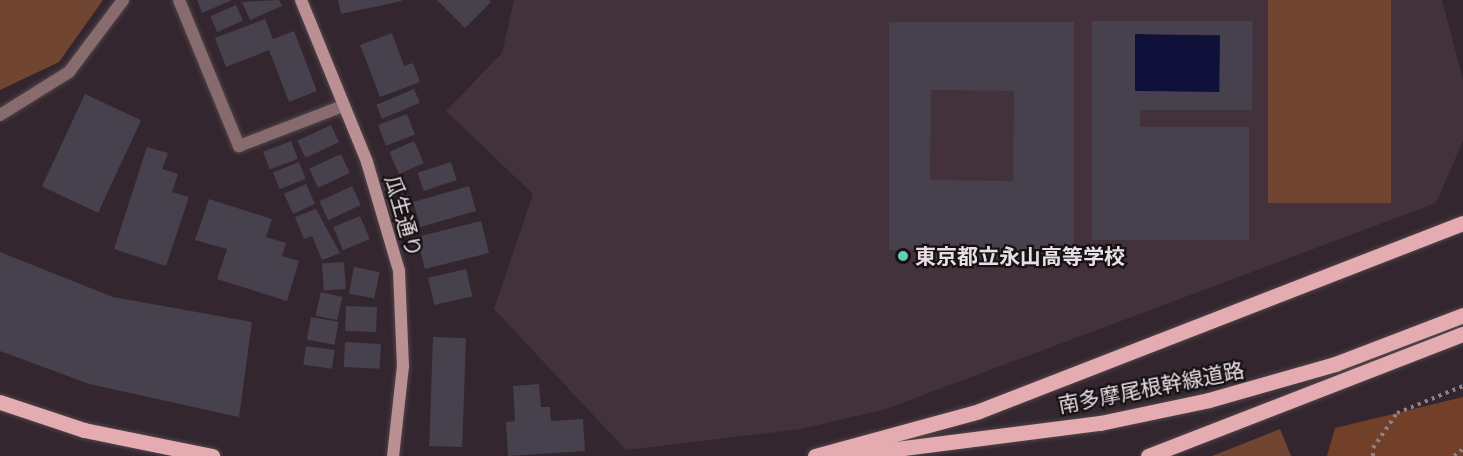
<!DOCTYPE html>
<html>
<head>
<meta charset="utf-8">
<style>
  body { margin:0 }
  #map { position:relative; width:1463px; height:456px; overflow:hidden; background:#33262e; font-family:Mulish,"Noto Sans JP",sans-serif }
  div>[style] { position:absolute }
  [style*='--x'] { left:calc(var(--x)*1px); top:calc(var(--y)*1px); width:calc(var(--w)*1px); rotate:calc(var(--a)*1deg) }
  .built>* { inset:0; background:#43313c }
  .green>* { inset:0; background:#704632; transform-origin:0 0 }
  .forest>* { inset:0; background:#724028 }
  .water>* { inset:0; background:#0f113a; transform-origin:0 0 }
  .building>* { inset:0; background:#47404d; transform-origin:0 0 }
  .path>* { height:4px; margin-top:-2px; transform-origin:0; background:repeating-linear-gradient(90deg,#8c8188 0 3px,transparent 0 7.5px) }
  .roads { filter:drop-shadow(0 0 2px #50444b) drop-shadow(0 0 2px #50444b) }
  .street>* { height:12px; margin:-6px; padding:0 6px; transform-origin:6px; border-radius:6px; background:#876b6d }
  .secondary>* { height:12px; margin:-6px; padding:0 6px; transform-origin:6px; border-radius:6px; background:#bb9093 }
  .primary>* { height:15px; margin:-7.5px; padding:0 7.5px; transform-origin:7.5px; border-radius:7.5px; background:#e4acb0 }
  .dots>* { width:16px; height:16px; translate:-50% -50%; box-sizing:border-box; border:3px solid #171114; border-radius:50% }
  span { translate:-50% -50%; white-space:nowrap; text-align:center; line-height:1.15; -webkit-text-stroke:4.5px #171114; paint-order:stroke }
  .street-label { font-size:21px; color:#e8dfe5 }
  .poi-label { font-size:21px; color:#e8dfe5; font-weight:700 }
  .left { translate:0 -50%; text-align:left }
</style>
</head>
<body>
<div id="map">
  <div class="built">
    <div style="clip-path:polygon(514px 0,1442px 0,1463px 80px,1463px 141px,1436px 203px,886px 409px,801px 429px,626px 450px,494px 309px,533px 194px,446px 111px,502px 53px)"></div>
  </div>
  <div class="green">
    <div style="clip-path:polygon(0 0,103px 0,59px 62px,0 90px)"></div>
    <div style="left:1268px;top:0;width:123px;height:203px"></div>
    <div style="clip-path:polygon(1280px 429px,1291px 456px,1212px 456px)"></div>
  </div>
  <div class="forest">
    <div style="clip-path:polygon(1463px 397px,1463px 456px,1327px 456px,1335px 428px)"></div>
  </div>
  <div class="water">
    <div style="left:1135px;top:34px;width:85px;height:57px;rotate:1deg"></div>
  </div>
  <div class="building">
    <div style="clip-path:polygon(197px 0,232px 0,202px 13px)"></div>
    <div style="clip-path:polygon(279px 0,282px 6px,250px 20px,242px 2px)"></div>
    <div style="clip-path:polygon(338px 0,401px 0,402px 1px,341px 14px)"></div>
    <div style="clip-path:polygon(437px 0,489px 0,491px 2px,465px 28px)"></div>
    <div style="left:236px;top:5px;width:17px;height:28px;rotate:66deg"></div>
    <div style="clip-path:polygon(265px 19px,273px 39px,294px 31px,317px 91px,289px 102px,269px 50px,226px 67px,215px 38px)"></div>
    <div style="clip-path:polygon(evenodd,1092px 21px,1253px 21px,1252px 110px,1140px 110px,1140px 127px,1249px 127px,1249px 240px,1092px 240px,1092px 21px,1135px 34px,1220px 35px,1220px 92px,1135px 91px,1135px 34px)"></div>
    <div style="clip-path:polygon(evenodd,889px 22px,1074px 22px,1074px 251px,889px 250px,889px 22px,931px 90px,1014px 91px,1013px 181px,930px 180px,931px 90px)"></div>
    <div style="clip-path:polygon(392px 33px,404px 66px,413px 63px,420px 82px,380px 97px,360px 45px)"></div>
    <div style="left:414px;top:89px;width:15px;height:41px;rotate:67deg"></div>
    <div style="left:85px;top:94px;width:62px;height:102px;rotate:25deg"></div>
    <div style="left:407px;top:114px;width:22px;height:31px;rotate:69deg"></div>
    <div style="left:331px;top:125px;width:19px;height:37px;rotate:65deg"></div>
    <div style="left:291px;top:141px;width:19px;height:30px;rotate:69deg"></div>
    <div style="left:414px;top:141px;width:24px;height:27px;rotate:66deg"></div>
    <div style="clip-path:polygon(147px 147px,168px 153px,162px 169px,178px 174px,172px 192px,189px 197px,166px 266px,114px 249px)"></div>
    <div style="left:341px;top:154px;width:21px;height:35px;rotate:65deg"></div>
    <div style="left:299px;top:162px;width:18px;height:28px;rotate:68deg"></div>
    <div style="left:451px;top:162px;width:19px;height:35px;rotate:72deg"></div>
    <div style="left:306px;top:184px;width:22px;height:24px;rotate:66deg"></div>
    <div style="left:352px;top:186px;width:21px;height:36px;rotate:65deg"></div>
    <div style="left:469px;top:186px;width:26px;height:58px;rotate:74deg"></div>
    <div style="clip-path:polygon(209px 199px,272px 219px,266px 237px,286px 243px,282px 256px,299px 261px,287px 301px,217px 279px,227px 249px,195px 240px)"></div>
    <div style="clip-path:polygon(316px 209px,340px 253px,322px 260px,312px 236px,304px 239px,295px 217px)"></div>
    <div style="left:360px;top:216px;width:25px;height:29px;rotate:67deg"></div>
    <div style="left:481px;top:221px;width:33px;height:66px;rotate:76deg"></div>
    <div style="clip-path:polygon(0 252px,113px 297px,252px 322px,239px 417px,89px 384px,0 351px)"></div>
    <div style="left:344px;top:262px;width:27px;height:22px;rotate:86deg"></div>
    <div style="left:354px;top:267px;width:26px;height:27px;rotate:11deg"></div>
    <div style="left:466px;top:269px;width:28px;height:39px;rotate:77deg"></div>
    <div style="left:321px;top:292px;width:22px;height:24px;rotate:13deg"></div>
    <div style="left:346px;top:306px;width:31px;height:25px;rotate:2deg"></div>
    <div style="left:311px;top:317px;width:28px;height:23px;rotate:10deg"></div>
    <div style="left:433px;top:337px;width:33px;height:109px;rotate:2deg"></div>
    <div style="left:345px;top:342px;width:36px;height:25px;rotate:3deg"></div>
    <div style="left:306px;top:346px;width:29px;height:19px;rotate:8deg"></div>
    <div style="clip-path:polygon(539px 384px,541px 407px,550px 407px,551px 421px,583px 419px,585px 451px,508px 456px,506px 422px,515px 421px,513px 386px)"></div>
  </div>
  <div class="path">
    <div style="--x:1373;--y:456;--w:8;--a:-90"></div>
    <div style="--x:1373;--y:448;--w:42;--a:-55.6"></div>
    <div style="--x:1397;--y:413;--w:71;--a:-22.2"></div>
    <div style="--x:1454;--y:456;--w:11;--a:-38"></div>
  </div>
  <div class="roads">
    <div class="street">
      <div style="--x:179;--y:0;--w:158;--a:67.7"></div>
      <div style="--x:239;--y:146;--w:111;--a:-21"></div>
      <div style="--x:0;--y:115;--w:81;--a:-31.9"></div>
      <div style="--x:69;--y:72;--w:90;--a:-53.1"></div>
    </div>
    <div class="secondary">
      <div style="--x:301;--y:0;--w:175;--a:67.8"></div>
      <div style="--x:367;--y:162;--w:114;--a:73.6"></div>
      <div style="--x:399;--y:271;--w:95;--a:87.6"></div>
      <div style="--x:403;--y:366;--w:91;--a:96.3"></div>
    </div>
    <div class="primary">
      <div style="--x:0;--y:402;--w:89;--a:18.4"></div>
      <div style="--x:84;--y:430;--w:131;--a:11.5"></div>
      <div style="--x:849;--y:455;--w:253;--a:-7.3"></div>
      <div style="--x:1100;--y:423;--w:111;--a:-11.9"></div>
      <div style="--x:1209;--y:400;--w:131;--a:-15.9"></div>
      <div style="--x:1335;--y:364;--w:137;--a:-20.9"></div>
      <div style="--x:815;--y:456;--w:170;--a:-15.3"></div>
      <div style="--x:979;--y:411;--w:519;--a:-21.23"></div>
      <div style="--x:1148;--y:456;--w:338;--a:-21.2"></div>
    </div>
  </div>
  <div class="dots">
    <div style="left:903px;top:256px;background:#5eceb7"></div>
  </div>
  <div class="street-label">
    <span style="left:404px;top:216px;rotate:74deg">瓜生通り</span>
    <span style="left:1151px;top:387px;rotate:-11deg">南多摩尾根幹線道路</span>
  </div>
  <div class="poi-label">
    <span class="left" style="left:915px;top:256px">東京都立永山高等学校</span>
  </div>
</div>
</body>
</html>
